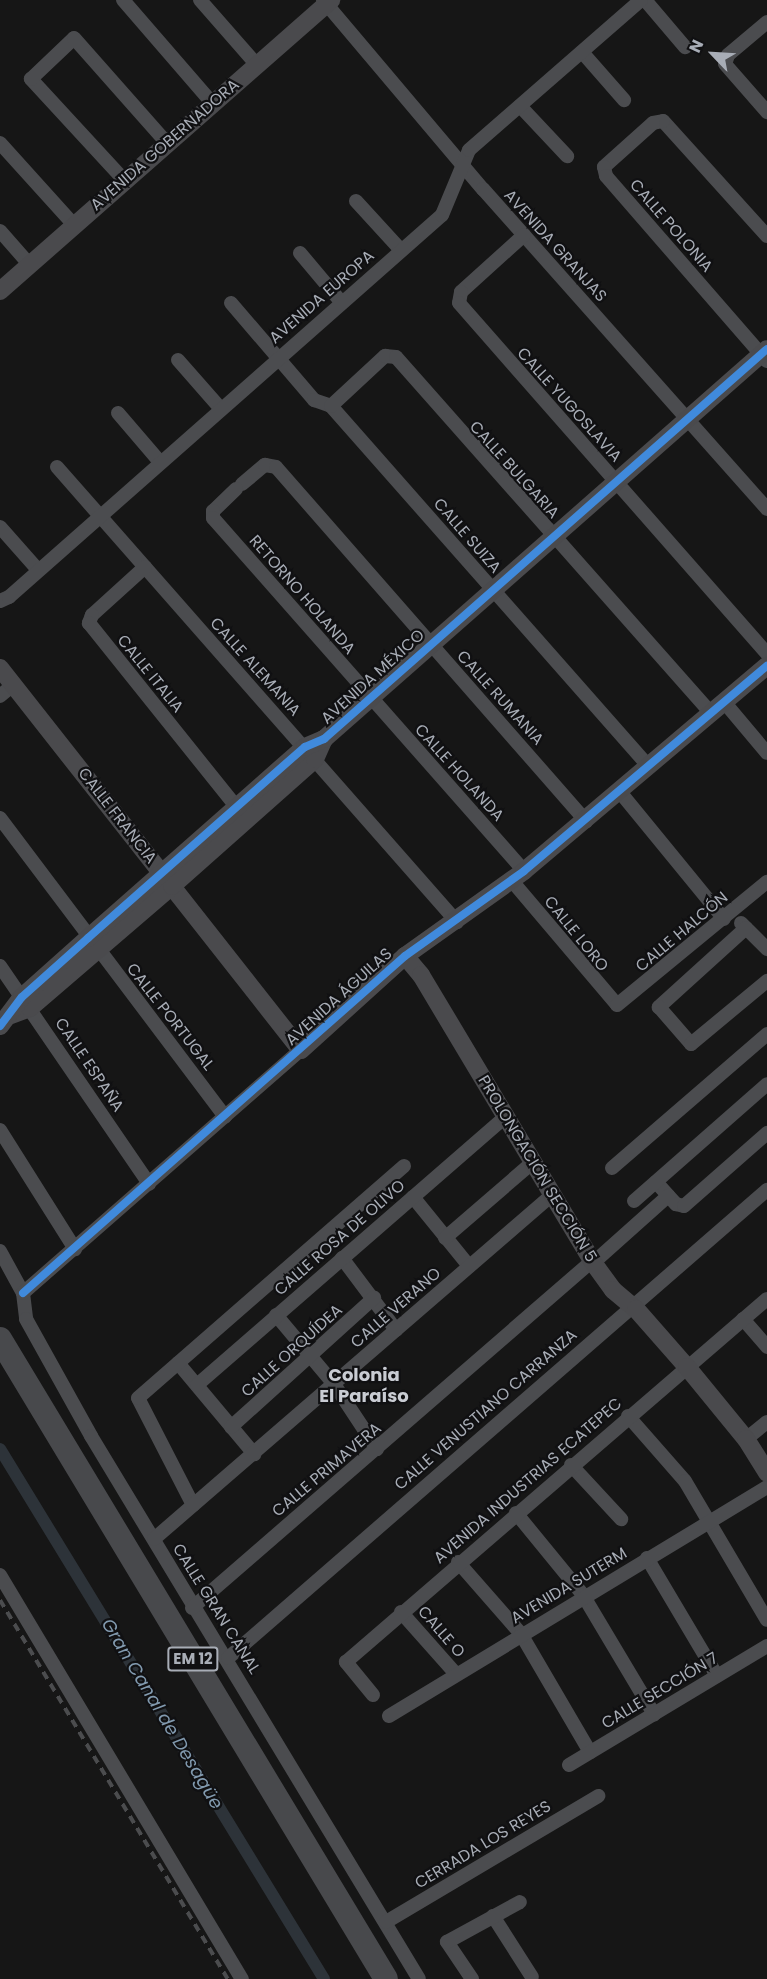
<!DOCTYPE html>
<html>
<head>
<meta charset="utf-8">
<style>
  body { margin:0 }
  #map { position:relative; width:767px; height:1979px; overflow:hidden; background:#161616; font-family:Poppins,sans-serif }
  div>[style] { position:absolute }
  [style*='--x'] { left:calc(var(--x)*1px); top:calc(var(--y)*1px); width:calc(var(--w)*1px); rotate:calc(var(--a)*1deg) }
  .canal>* { height:12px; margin:-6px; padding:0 6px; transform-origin:6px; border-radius:6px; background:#2d3339 }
  .street>* { height:14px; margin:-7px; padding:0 7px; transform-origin:7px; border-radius:7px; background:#4b4c4f }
  .secondary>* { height:18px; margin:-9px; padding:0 9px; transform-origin:9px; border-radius:9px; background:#4a4a4d }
  .highway>* { height:24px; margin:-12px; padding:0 12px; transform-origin:12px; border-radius:12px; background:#48494c }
  .rail>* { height:4px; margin-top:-2px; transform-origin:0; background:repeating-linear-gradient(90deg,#4b4c4e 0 8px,transparent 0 14px) }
  .cycleway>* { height:8px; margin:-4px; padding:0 4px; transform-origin:4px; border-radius:4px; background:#408adc }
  span { translate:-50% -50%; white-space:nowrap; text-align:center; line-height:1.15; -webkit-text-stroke:4.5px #101012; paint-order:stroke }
  .shield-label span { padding:2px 4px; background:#101012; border:2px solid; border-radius:4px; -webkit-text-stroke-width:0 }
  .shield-label { font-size:15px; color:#a8adb6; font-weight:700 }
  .street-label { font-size:16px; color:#a8adb6 }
  .neighbourhood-label { font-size:18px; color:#c9ccd3; font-weight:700 }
  .water-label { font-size:18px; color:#829aaf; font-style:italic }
  .north { position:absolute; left:683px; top:24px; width:60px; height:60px; -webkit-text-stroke:4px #101012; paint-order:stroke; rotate:295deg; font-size:16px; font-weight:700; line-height:24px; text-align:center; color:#a8adb6 }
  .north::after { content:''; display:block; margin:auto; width:21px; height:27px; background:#a8adb6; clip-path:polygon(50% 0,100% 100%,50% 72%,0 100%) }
</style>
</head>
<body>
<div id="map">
  <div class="canal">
    <div style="--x:0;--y:1449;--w:621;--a:58.56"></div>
  </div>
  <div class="street">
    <div style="--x:123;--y:0;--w:138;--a:49.1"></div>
    <div style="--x:200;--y:0;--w:86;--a:48.8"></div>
    <div style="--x:323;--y:0;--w:248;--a:49.8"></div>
    <div style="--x:483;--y:189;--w:428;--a:48.4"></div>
    <div style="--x:645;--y:0;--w:62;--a:49.6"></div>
    <div style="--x:767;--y:22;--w:51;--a:139.8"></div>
    <div style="--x:728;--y:55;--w:9;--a:108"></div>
    <div style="--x:725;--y:64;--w:64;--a:48.8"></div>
    <div style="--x:582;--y:52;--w:64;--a:48.8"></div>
    <div style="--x:520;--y:106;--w:69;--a:46.8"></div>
    <div style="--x:0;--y:143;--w:110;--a:47.9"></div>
    <div style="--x:125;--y:181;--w:139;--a:-132.7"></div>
    <div style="--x:31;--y:79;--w:59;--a:-43.6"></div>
    <div style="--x:74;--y:38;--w:140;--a:48.5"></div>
    <div style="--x:356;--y:201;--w:65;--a:47.5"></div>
    <div style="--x:0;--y:231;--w:45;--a:48.6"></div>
    <div style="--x:524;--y:235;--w:85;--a:137.9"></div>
    <div style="--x:461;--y:292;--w:11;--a:100"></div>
    <div style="--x:459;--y:303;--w:467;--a:48.7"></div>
    <div style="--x:767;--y:236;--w:155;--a:-132.1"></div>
    <div style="--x:663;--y:121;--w:10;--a:169"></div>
    <div style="--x:653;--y:123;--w:66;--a:138.1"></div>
    <div style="--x:604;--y:167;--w:9;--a:77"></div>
    <div style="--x:606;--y:176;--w:245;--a:49"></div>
    <div style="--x:300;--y:253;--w:65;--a:50"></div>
    <div style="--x:231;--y:303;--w:128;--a:49.4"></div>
    <div style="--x:314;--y:400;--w:18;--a:19"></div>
    <div style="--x:331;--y:406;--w:481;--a:48.6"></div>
    <div style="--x:178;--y:360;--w:65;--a:48.7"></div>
    <div style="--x:331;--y:406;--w:74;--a:-42.8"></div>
    <div style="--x:385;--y:356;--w:11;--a:5"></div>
    <div style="--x:396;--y:357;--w:477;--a:48.5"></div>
    <div style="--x:118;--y:413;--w:65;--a:49.4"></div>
    <div style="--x:57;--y:467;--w:606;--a:48.68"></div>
    <div style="--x:242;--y:484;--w:30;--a:-40"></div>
    <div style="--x:265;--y:465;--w:11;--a:10"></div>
    <div style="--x:276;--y:467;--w:471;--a:48.8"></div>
    <div style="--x:236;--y:489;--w:32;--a:136"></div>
    <div style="--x:213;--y:511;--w:7;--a:90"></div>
    <div style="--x:213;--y:518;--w:470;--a:48.6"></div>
    <div style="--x:0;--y:527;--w:57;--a:48.5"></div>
    <div style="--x:145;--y:567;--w:72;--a:137.8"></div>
    <div style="--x:92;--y:615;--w:9;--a:111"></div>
    <div style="--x:89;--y:623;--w:237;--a:51.3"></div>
    <div style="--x:0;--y:601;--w:10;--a:-24"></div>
    <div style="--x:9;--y:597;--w:577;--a:-41.42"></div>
    <div style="--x:442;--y:215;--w:70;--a:-67.4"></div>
    <div style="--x:469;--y:150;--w:228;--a:-41.1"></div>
    <div style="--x:0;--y:696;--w:17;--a:-40"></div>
    <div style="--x:725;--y:703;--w:65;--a:50"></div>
    <div style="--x:620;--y:792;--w:164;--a:50.7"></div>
    <div style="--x:0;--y:818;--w:374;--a:53"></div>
    <div style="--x:512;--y:881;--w:162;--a:49.7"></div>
    <div style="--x:617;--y:1005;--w:194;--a:-39.4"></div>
    <div style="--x:741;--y:923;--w:37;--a:45"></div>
    <div style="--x:746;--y:928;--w:118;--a:137.8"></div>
    <div style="--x:659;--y:1007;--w:49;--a:49.1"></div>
    <div style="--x:691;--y:1044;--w:99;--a:-39.7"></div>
    <div style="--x:0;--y:966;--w:264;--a:55.6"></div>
    <div style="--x:0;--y:1130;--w:141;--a:57.8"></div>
    <div style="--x:612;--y:1168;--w:205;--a:-40.8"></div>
    <div style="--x:656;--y:1182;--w:30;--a:48"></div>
    <div style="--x:676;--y:1204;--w:8;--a:14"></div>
    <div style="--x:684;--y:1206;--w:111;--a:-41.3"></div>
    <div style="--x:413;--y:1197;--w:89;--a:50.9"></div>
    <div style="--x:634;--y:1201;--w:177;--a:-41.3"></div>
    <div style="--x:445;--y:1238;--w:115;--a:-40.8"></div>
    <div style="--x:0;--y:1251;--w:48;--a:61.3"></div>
    <div style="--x:23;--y:1293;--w:26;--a:83"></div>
    <div style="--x:26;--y:1319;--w:134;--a:60.9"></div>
    <div style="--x:91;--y:1436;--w:634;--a:58.87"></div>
    <div style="--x:342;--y:1258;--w:90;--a:53.1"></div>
    <div style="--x:593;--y:1263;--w:101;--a:-41.8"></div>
    <div style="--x:23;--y:1293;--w:369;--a:-41.2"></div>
    <div style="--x:276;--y:1315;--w:90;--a:50"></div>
    <div style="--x:334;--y:1384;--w:78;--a:56.5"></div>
    <div style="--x:743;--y:1319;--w:37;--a:49"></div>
    <div style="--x:178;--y:1363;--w:119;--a:50.1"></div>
    <div style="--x:197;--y:1385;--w:408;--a:-41"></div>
    <div style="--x:628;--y:1416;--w:86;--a:48.8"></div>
    <div style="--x:685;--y:1481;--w:161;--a:59.5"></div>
    <div style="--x:231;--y:1427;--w:193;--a:-42.1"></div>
    <div style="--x:746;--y:1439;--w:27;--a:-39"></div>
    <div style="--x:571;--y:1465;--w:74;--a:47.2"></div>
    <div style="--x:193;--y:1505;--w:120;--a:-117.2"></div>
    <div style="--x:138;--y:1398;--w:353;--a:-41.1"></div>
    <div style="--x:516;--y:1513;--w:106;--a:50.7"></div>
    <div style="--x:583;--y:1595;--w:139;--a:59.2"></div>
    <div style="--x:154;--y:1539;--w:526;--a:-40.84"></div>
    <div style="--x:647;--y:1558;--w:137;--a:59.3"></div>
    <div style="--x:458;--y:1562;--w:96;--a:48.8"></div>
    <div style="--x:521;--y:1634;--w:137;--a:59.7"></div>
    <div style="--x:0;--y:1575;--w:471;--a:59.1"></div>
    <div style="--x:192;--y:1608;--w:530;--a:-40.94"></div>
    <div style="--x:401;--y:1612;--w:83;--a:48.4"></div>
    <div style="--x:228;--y:1658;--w:714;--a:-40.97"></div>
    <div style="--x:373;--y:1695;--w:43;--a:-129.3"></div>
    <div style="--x:346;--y:1662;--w:556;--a:-40.77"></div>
    <div style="--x:389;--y:1716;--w:442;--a:-31.2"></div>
    <div style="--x:569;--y:1765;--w:231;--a:-31"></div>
    <div style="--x:493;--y:1916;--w:72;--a:57.4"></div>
    <div style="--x:386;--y:1922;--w:247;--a:-30.7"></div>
    <div style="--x:472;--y:1979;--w:45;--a:-124"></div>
    <div style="--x:447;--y:1942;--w:83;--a:-28.7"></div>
  </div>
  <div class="secondary">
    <div style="--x:0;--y:291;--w:441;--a:-41.3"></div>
    <div style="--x:0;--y:668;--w:486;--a:51.8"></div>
    <div style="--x:301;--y:1050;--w:140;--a:-42.1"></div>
    <div style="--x:405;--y:956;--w:146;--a:-35.5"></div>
    <div style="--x:524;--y:871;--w:318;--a:-40.2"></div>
    <div style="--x:405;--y:956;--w:25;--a:50"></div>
    <div style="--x:421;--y:975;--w:333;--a:59.1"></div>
    <div style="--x:592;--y:1261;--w:36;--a:54"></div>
    <div style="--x:613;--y:1290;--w:30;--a:40"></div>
    <div style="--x:636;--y:1309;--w:77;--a:48.7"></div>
    <div style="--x:687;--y:1367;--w:93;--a:50.7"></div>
    <div style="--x:746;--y:1439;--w:40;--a:58"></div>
    <div style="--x:11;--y:1015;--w:20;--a:-20"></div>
    <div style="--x:30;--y:1008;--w:187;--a:-40.7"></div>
    <div style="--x:172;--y:886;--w:191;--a:-41.6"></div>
    <div style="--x:315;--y:759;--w:22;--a:-66"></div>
    <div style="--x:0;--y:1026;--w:36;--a:-53"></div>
    <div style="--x:22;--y:997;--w:89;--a:-41.8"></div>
    <div style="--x:88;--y:938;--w:289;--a:-41.4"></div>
    <div style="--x:305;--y:747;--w:21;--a:-23"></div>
    <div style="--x:324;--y:739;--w:590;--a:-41.36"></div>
  </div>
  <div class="highway">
    <div style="--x:0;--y:1339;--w:747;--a:58.9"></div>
  </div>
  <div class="rail">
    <div style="--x:0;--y:1600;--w:442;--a:59"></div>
  </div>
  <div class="cycleway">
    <div style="--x:0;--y:1026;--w:36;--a:-53"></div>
    <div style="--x:22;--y:997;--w:89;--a:-41.8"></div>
    <div style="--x:88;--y:938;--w:289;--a:-41.4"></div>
    <div style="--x:305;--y:747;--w:21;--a:-23"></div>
    <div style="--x:324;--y:739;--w:590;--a:-41.36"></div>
    <div style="--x:23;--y:1293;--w:509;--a:-41.42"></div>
    <div style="--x:405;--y:956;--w:146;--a:-35.5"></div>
    <div style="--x:524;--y:871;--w:318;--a:-40.2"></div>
  </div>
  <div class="shield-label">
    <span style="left:193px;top:1659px">EM 12</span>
  </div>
  <div class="street-label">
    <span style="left:165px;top:145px;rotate:-41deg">AVENIDA GOBERNADORA</span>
    <span style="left:671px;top:226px;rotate:49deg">CALLE POLONIA</span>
    <span style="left:555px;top:246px;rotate:48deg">AVENIDA GRANJAS</span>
    <span style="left:322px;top:297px;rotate:-41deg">AVENIDA EUROPA</span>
    <span style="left:569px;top:405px;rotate:48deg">CALLE YUGOSLAVIA</span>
    <span style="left:514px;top:470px;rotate:48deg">CALLE BULGARIA</span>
    <span style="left:467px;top:536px;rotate:49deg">CALLE SUIZA</span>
    <span style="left:302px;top:595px;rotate:49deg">RETORNO HOLANDA</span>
    <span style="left:255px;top:667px;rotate:48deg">CALLE ALEMANIA</span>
    <span style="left:150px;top:674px;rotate:51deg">CALLE ITALIA</span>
    <span style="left:373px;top:677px;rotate:-42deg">AVENIDA MÉXICO</span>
    <span style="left:500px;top:698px;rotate:48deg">CALLE RUMANIA</span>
    <span style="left:459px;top:773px;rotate:48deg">CALLE HOLANDA</span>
    <span style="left:117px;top:816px;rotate:52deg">CALLE FRANCIA</span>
    <span style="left:682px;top:932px;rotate:-40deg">CALLE HALCÓN</span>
    <span style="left:576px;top:934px;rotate:51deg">CALLE LORO</span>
    <span style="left:339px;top:997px;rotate:-42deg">AVENIDA ÁGUILAS</span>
    <span style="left:170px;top:1017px;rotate:52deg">CALLE PORTUGAL</span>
    <span style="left:89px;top:1065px;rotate:56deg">CALLE ESPAÑA</span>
    <span style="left:537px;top:1169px;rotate:59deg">PROLONGACIÓN SECCIÓN 5</span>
    <span style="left:340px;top:1238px;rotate:-41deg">CALLE ROSA DE OLIVO</span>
    <span style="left:396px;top:1308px;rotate:-41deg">CALLE VERANO</span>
    <span style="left:292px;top:1351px;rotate:-42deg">CALLE ORQUÍDEA</span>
    <span style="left:486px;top:1410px;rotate:-41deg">CALLE VENUSTIANO CARRANZA</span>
    <span style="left:327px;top:1470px;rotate:-40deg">CALLE PRIMAVERA</span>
    <span style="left:528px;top:1481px;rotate:-41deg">AVENIDA INDUSTRIAS ECATEPEC</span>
    <span style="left:569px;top:1586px;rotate:-31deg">AVENIDA SUTERM</span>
    <span style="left:216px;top:1609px;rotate:58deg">CALLE GRAN CANAL</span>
    <span style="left:441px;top:1632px;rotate:49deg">CALLE O</span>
    <span style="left:660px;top:1691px;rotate:-31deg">CALLE SECCIÓN 7</span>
    <span style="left:483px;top:1845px;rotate:-31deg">CERRADA LOS REYES</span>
  </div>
  <div class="neighbourhood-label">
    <span style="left:364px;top:1386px">Colonia<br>El Paraíso</span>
  </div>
  <div class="water-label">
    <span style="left:162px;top:1714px;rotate:59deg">Gran Canal de Desagüe</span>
  </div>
  <div class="north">N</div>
</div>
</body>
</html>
